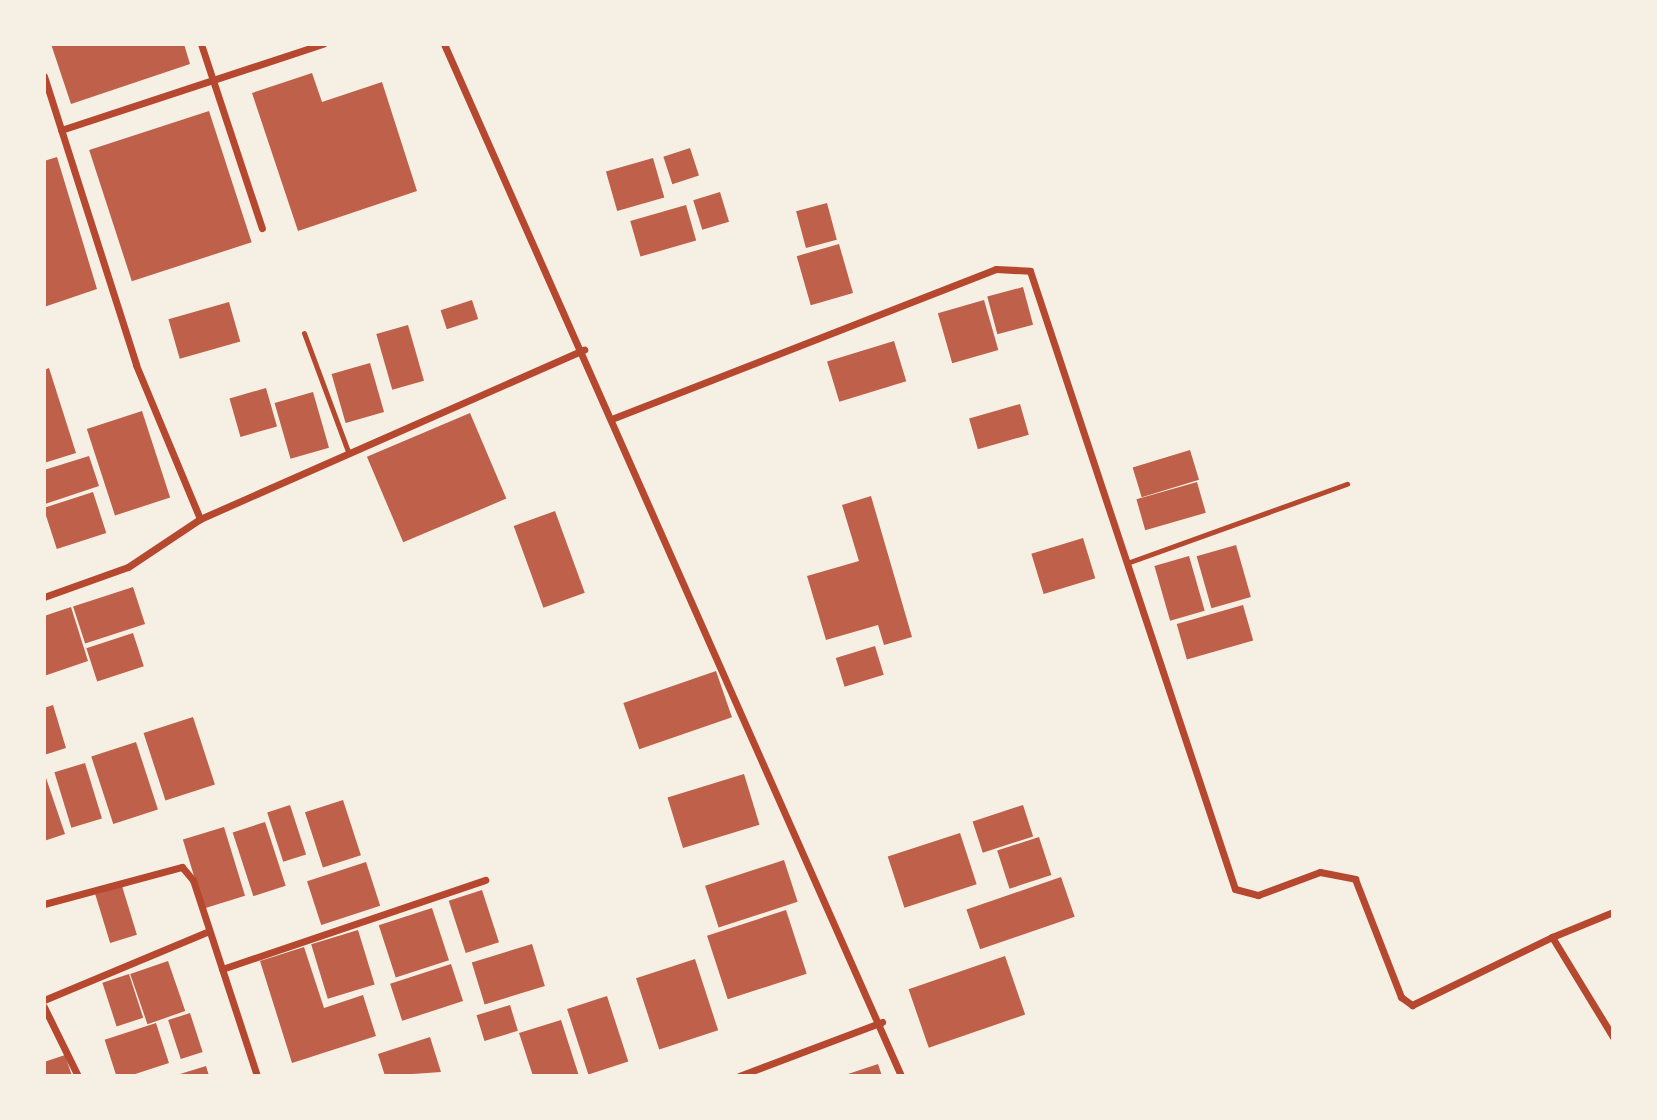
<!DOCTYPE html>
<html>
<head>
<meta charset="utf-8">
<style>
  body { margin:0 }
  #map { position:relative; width:1657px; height:1120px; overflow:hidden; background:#f6efe4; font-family:Karla,sans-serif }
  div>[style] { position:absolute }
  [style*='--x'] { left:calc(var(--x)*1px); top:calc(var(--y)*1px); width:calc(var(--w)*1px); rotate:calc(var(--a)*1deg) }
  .building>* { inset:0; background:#bf614a; transform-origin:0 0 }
  .service>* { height:5px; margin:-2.5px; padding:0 2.5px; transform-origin:2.5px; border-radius:2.5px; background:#b5482f }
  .minor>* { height:7px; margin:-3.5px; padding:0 3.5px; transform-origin:3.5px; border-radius:3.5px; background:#b5482f }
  span { translate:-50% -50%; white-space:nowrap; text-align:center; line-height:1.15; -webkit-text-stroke:5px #f6efe4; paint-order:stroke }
  .frame { position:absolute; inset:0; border:46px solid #f6efe4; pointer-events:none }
</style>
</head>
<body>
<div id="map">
  <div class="building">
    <div style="clip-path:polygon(51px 44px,184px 44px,190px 64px,71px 104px)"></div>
    <div style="clip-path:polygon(312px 73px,322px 102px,382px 82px,417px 191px,298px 231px,252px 93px)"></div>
    <div style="left:209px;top:111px;width:138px;height:126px;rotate:72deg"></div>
    <div style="left:690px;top:148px;width:29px;height:28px;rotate:72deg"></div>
    <div style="clip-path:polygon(57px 157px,97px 289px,44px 307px,44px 161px)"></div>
    <div style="left:653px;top:158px;width:41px;height:49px;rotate:74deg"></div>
    <div style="left:720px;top:192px;width:31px;height:28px;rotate:73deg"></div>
    <div style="left:827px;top:203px;width:38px;height:32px;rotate:75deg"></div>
    <div style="left:686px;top:205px;width:37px;height:58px;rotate:74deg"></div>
    <div style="left:839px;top:244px;width:51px;height:44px;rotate:74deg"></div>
    <div style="left:1023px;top:287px;width:39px;height:37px;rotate:75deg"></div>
    <div style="left:472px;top:300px;width:20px;height:33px;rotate:72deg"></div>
    <div style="left:984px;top:300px;width:52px;height:48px;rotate:74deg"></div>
    <div style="left:229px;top:302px;width:41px;height:63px;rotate:74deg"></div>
    <div style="left:408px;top:325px;width:58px;height:33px;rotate:74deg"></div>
    <div style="left:894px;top:341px;width:42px;height:70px;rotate:73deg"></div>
    <div style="left:370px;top:363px;width:51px;height:40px;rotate:74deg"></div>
    <div style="clip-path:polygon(49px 368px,76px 453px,44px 463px,44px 370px)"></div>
    <div style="left:266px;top:388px;width:40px;height:38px;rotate:74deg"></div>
    <div style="left:313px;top:392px;width:58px;height:40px;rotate:74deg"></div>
    <div style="left:1020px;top:404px;width:32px;height:53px;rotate:74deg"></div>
    <div style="left:142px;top:411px;width:91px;height:58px;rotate:72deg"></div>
    <div style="left:470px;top:413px;width:93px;height:112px;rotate:67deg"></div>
    <div style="left:1190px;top:450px;width:31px;height:60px;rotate:73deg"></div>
    <div style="clip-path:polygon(89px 456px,99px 486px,45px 504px,44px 470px)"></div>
    <div style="left:1197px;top:482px;width:32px;height:63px;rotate:74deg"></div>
    <div style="left:93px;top:492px;width:43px;height:52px;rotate:72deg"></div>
    <div style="clip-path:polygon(871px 496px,912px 637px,884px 645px,878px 625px,826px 640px,807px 576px,859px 561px,842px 505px)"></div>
    <div style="left:555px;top:511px;width:87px;height:44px;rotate:70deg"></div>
    <div style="left:1083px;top:538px;width:42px;height:54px;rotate:73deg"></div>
    <div style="left:1236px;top:545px;width:54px;height:41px;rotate:74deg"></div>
    <div style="left:1189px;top:556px;width:57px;height:36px;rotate:74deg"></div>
    <div style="left:133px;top:587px;width:39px;height:63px;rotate:72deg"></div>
    <div style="left:1243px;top:605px;width:37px;height:69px;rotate:74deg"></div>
    <div style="clip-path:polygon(71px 607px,88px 661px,44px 676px,44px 616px)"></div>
    <div style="left:133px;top:633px;width:35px;height:49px;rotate:72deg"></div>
    <div style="left:875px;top:646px;width:30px;height:41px;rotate:73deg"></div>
    <div style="left:716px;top:671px;width:49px;height:98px;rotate:71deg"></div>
    <div style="clip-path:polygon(53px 705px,66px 748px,44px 755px,44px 708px)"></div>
    <div style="left:193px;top:717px;width:71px;height:52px;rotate:72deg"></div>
    <div style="left:136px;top:742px;width:71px;height:47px;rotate:72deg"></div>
    <div style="left:85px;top:763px;width:58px;height:32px;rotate:73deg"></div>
    <div style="clip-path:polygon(44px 772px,65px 834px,44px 841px)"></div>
    <div style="left:744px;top:774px;width:53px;height:80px;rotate:73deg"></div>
    <div style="left:343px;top:800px;width:58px;height:40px;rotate:72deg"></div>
    <div style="left:290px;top:805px;width:52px;height:24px;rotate:72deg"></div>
    <div style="left:1023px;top:805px;width:33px;height:53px;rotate:72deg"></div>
    <div style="left:265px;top:822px;width:67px;height:34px;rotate:72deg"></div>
    <div style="left:224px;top:827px;width:72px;height:43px;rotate:73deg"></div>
    <div style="left:960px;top:833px;width:54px;height:76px;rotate:72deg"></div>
    <div style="left:1039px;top:837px;width:40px;height:44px;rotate:72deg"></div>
    <div style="left:784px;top:860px;width:44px;height:83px;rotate:72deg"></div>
    <div style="left:366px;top:862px;width:46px;height:62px;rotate:72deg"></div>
    <div style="left:1061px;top:877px;width:42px;height:100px;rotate:71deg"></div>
    <div style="left:122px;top:886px;width:51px;height:28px;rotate:73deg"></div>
    <div style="left:482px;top:890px;width:55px;height:35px;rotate:72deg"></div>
    <div style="left:432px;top:908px;width:55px;height:56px;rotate:72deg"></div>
    <div style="left:786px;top:910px;width:67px;height:83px;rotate:72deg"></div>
    <div style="left:358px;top:930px;width:57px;height:49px;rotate:73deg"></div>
    <div style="left:532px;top:944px;width:44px;height:63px;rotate:73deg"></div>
    <div style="clip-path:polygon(304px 947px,324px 1008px,363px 995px,376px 1036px,292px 1063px,260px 961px)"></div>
    <div style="left:1005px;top:956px;width:62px;height:102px;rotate:71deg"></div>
    <div style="left:695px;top:959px;width:75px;height:62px;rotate:72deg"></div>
    <div style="left:168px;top:961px;width:53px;height:40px;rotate:71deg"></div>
    <div style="left:451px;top:964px;width:39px;height:64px;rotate:72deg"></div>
    <div style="left:129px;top:974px;width:46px;height:28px;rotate:72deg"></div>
    <div style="left:607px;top:996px;width:69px;height:42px;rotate:72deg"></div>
    <div style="left:510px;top:1005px;width:27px;height:35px;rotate:73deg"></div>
    <div style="left:190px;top:1013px;width:41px;height:23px;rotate:72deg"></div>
    <div style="clip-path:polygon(561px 1020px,579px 1076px,533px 1076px,519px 1033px)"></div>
    <div style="left:156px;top:1023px;width:42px;height:54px;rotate:72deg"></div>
    <div style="clip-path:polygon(430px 1037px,441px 1072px,385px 1076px,378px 1054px)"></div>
    <div style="clip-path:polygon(65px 1055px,72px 1076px,44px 1076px,44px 1062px)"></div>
    <div style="clip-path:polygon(878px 1064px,882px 1076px,842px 1076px)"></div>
    <div style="clip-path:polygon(206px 1066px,209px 1076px,181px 1076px,180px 1074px)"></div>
  </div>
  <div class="service">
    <div style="--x:304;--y:333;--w:126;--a:69.6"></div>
    <div style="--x:1127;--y:563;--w:234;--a:-19.8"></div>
  </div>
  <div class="minor">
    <div style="--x:201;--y:44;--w:194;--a:71.7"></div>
    <div style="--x:444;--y:44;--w:1129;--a:66.11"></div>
    <div style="--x:44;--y:76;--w:303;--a:72.3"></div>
    <div style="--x:136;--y:365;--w:167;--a:67.4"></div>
    <div style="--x:61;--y:130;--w:276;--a:-18.2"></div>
    <div style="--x:614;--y:418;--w:410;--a:-21.3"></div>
    <div style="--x:996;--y:269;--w:34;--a:3"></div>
    <div style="--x:1030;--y:271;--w:651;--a:71.65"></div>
    <div style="--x:1235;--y:889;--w:24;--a:15"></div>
    <div style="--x:1258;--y:895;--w:66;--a:-20.4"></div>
    <div style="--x:1320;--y:872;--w:36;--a:11"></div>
    <div style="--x:1355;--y:879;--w:127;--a:68.7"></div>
    <div style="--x:1401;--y:997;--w:14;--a:36"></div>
    <div style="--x:1412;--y:1005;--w:156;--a:-25.9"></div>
    <div style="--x:1552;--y:937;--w:117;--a:58.6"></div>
    <div style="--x:44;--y:597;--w:89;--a:-19.7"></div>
    <div style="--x:128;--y:567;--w:87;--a:-33.7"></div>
    <div style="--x:200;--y:519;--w:420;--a:-23.8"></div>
    <div style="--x:44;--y:904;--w:143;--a:-15"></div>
    <div style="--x:182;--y:867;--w:17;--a:50"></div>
    <div style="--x:193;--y:880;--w:206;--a:71.9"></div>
    <div style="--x:1552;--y:937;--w:66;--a:-22.3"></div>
    <div style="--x:222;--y:969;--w:278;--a:-18.7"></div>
    <div style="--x:44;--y:1000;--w:179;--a:-22.7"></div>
    <div style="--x:44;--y:1007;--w:77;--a:63.8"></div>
    <div style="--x:739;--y:1076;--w:153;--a:-20.7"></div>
  </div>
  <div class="frame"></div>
</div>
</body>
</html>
